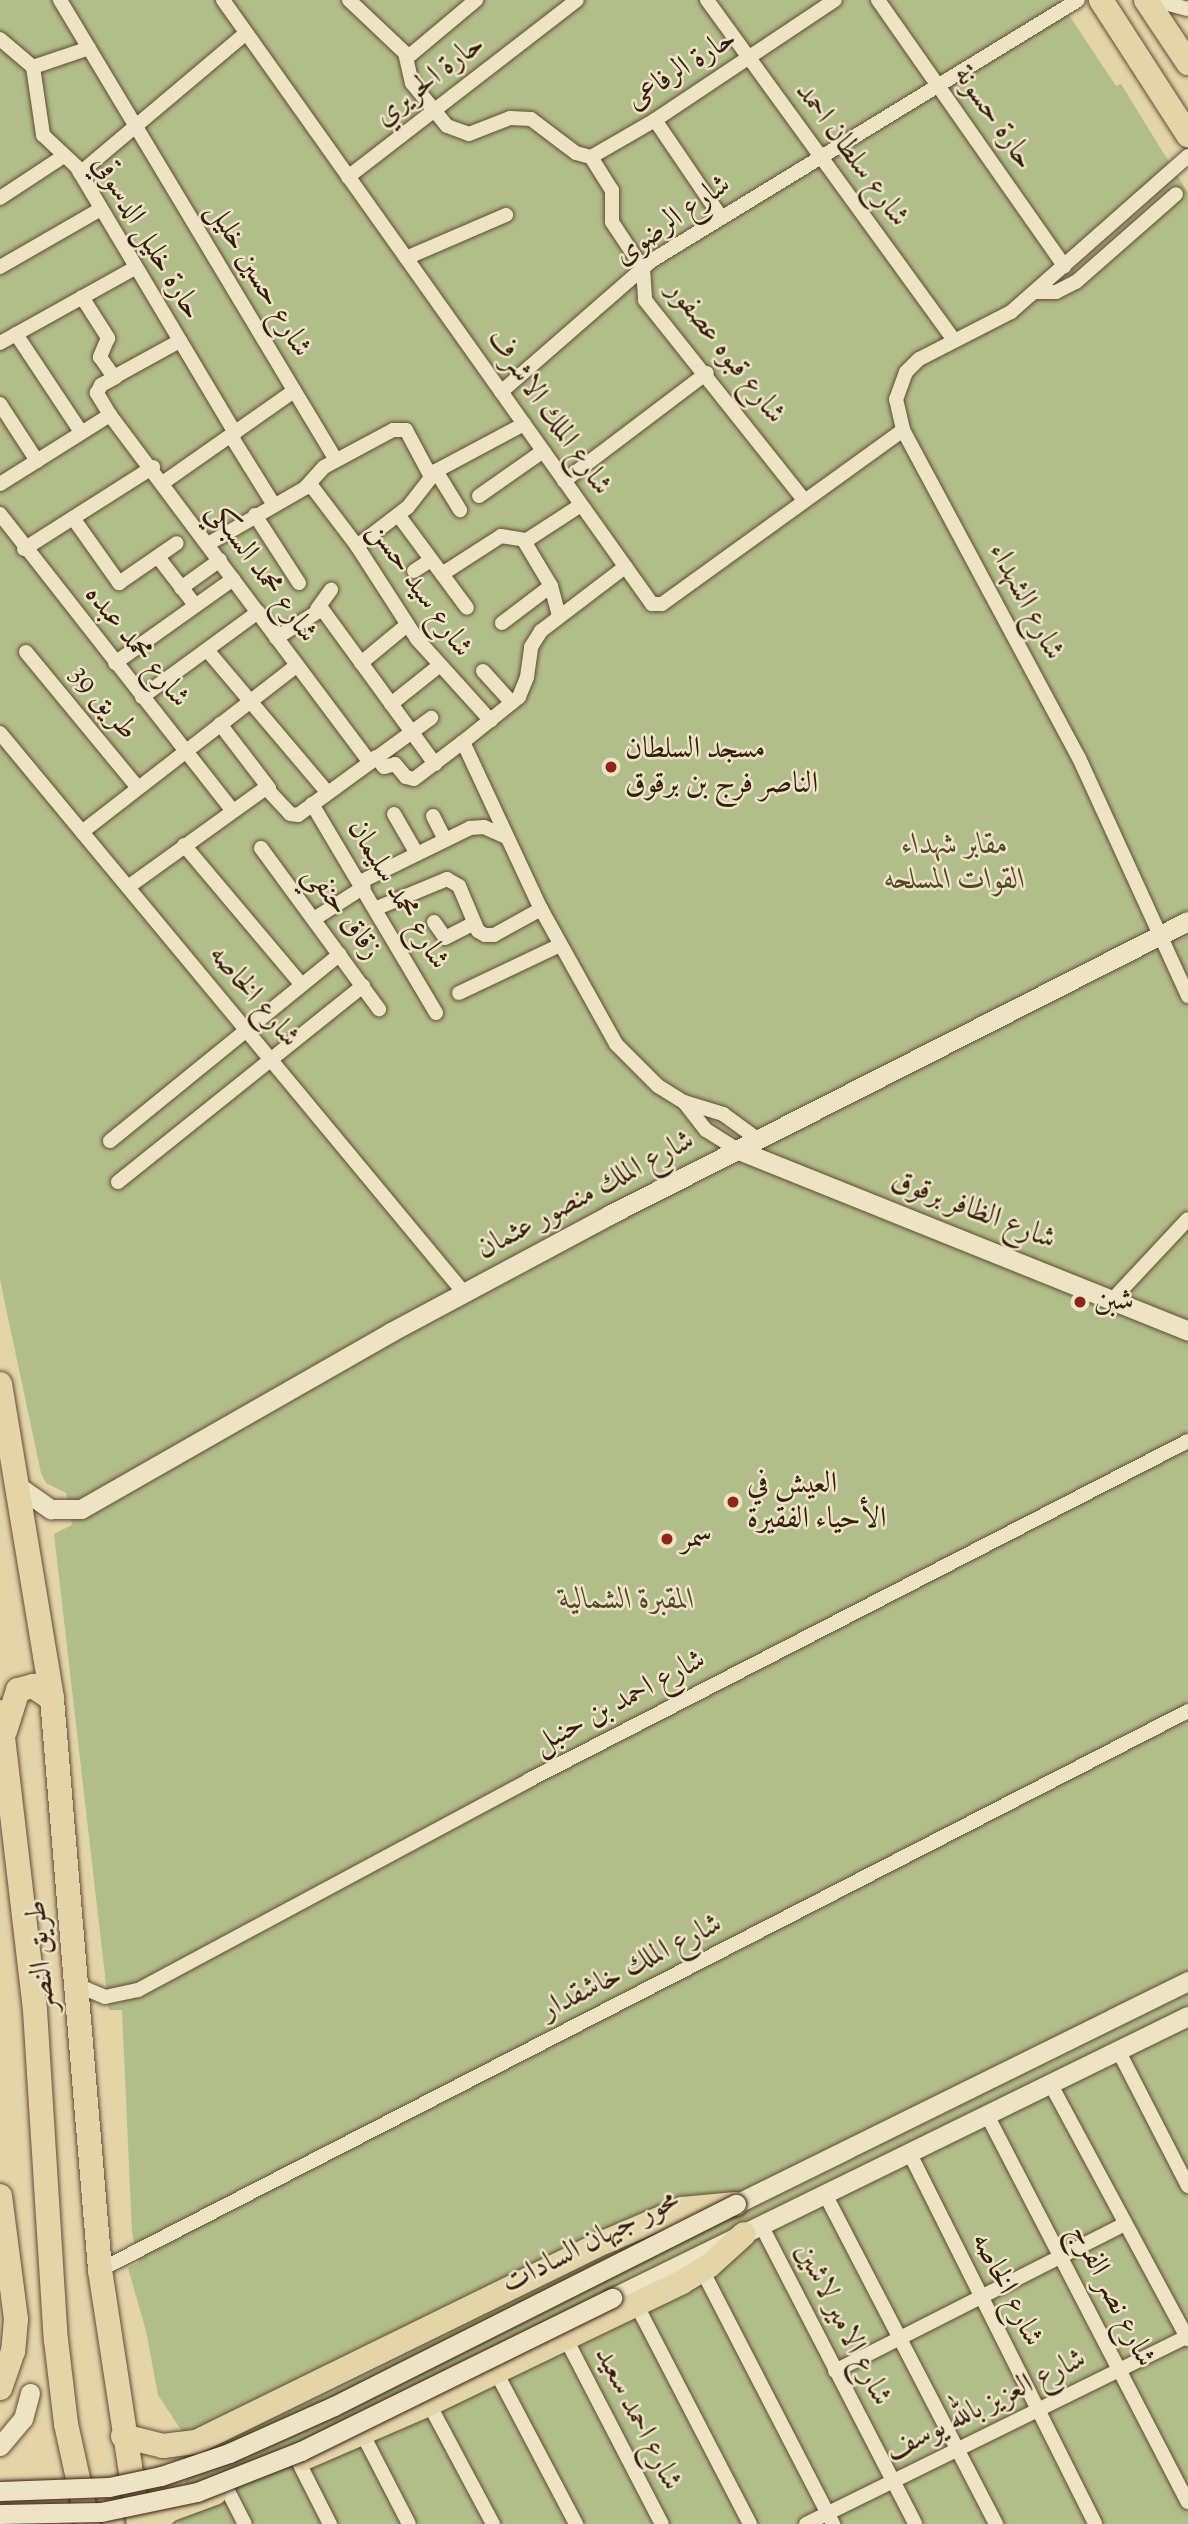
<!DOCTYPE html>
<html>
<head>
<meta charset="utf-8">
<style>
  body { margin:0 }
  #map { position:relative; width:1188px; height:2524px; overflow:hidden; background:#e3d5a8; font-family:"Sorts Mill Goudy",Amiri,serif }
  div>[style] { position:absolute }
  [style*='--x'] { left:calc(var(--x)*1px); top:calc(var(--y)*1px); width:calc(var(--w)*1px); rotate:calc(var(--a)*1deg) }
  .green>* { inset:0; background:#b2be89 }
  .roads { filter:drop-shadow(0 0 2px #624a34) drop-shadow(0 0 2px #624a34) }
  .street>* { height:14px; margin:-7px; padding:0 7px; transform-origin:7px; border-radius:7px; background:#ede4c6 }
  .secondary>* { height:19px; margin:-9.5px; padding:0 9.5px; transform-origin:9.5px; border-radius:9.5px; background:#ede4c6 }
  .highway>* { height:24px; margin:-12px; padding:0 12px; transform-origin:12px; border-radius:12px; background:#e3d5a8 }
  .bridges { filter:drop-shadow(0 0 2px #371c0d) drop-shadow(0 0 2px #371c0d) }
  .secondary-bridge>* { height:19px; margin:-9.5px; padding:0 9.5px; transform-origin:9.5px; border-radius:9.5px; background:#ede4c6 }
  .dots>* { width:19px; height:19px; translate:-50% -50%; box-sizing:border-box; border:4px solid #ede4c6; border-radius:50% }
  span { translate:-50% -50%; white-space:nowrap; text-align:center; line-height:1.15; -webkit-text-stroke:5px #ede4c6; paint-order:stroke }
  .street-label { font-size:30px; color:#371c0d }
  .poi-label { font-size:30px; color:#371c0d }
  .left { translate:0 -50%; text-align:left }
  .park-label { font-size:30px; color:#56442c; font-style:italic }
</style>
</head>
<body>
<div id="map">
  <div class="green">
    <div style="clip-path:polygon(0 0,1059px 0,1116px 86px,1121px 84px,1188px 193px,1188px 2524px,179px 2524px,177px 2512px,187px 2502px,181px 2430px,158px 2395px,146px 2331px,128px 2268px,139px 2262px,132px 2233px,122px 2010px,109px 2010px,54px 1534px,72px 1525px,66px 1493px,46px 1483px,41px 1473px,0 1280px)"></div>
  </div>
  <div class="roads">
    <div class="street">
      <div style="--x:60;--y:0;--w:536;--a:59.04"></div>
      <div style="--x:223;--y:0;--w:741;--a:54.62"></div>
      <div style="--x:652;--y:604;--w:10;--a:0"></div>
      <div style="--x:662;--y:604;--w:297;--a:-35.8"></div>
      <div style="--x:349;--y:0;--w:77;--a:43.4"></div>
      <div style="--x:405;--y:53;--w:31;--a:77"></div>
      <div style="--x:412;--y:83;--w:55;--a:50.9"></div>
      <div style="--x:447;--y:126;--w:23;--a:20"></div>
      <div style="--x:469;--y:134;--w:44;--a:-21.3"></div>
      <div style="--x:510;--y:118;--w:21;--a:3"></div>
      <div style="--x:531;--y:119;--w:56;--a:37.1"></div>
      <div style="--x:576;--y:153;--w:16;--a:15"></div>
      <div style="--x:707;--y:0;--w:420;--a:54"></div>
      <div style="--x:878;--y:0;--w:325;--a:55"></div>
      <div style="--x:1154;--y:0;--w:35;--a:15"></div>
      <div style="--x:0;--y:39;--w:43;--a:40.3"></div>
      <div style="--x:33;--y:67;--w:69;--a:81.6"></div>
      <div style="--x:43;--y:135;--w:45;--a:43.2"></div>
      <div style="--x:76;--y:166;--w:311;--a:59.2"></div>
      <div style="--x:408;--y:57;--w:89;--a:-40"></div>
      <div style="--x:33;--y:67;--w:59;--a:-18.7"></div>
      <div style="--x:655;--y:120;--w:117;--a:55.8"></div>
      <div style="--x:1188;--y:156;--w:236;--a:138.6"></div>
      <div style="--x:1011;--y:312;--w:103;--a:152.9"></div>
      <div style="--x:919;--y:359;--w:18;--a:135"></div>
      <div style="--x:906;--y:372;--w:29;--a:110"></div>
      <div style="--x:896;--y:399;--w:32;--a:77"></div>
      <div style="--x:903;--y:430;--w:372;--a:61.8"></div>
      <div style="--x:1079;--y:758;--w:262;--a:65.4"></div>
      <div style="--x:591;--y:157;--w:39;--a:58"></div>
      <div style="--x:612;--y:190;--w:32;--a:90"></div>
      <div style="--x:612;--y:222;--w:56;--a:56.6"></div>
      <div style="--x:643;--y:269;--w:31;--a:86"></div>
      <div style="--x:645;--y:300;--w:256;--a:51.5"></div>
      <div style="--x:591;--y:157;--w:74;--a:-30"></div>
      <div style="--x:655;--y:120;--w:216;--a:-33.7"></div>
      <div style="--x:80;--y:173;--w:217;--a:-40.1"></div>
      <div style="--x:348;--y:177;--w:289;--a:-37.7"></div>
      <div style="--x:0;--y:198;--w:77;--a:-33.3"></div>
      <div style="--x:406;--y:258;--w:109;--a:-23.3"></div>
      <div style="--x:0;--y:267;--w:116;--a:-29.9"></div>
      <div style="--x:1036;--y:292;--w:20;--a:0"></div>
      <div style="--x:1056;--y:292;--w:22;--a:-27"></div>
      <div style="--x:1076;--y:282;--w:133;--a:-41.3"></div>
      <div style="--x:82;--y:297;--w:49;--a:57.6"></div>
      <div style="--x:108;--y:338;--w:21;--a:113"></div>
      <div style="--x:100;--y:357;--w:24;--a:55"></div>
      <div style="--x:114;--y:377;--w:73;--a:-28.7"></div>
      <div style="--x:16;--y:334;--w:118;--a:56.4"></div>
      <div style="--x:0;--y:343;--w:154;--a:-29.1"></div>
      <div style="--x:501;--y:392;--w:199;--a:-41.1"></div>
      <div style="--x:651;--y:261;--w:500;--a:-31.43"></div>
      <div style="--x:0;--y:404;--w:68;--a:57"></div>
      <div style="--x:110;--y:415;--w:434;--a:53.2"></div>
      <div style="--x:231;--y:436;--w:81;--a:58.1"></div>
      <div style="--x:436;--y:471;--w:46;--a:58.4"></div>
      <div style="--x:564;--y:481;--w:179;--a:-37.1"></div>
      <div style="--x:164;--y:482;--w:159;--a:-35"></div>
      <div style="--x:0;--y:484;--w:130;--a:-32.1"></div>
      <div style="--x:110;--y:415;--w:26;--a:-121"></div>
      <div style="--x:97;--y:393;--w:9;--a:-63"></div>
      <div style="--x:101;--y:385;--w:17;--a:-28"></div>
      <div style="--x:310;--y:484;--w:78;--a:52.8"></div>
      <div style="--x:357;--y:546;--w:111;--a:57.2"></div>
      <div style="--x:417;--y:639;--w:110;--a:47.9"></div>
      <div style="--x:479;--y:496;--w:78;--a:-35.1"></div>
      <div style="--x:0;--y:514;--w:377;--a:51.9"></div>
      <div style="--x:255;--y:515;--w:81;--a:57.1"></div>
      <div style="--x:399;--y:516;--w:114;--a:53.5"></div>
      <div style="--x:73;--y:518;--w:80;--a:54.7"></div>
      <div style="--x:119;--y:583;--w:70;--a:-34.6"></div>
      <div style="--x:524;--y:541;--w:52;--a:59"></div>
      <div style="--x:551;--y:586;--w:30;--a:75"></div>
      <div style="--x:208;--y:544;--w:112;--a:-30"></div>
      <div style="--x:305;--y:488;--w:28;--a:-48"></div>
      <div style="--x:324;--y:467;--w:78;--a:-28.2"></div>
      <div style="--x:393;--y:430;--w:13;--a:0"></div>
      <div style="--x:406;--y:430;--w:51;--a:61.9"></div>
      <div style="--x:357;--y:546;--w:64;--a:-37.4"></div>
      <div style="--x:408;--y:507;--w:46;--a:-52.1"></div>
      <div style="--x:436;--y:471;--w:100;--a:-28.1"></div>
      <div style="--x:24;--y:549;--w:153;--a:-32.4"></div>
      <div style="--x:158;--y:557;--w:61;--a:52.4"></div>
      <div style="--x:414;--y:571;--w:20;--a:-33"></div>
      <div style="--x:442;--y:574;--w:70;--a:-32.8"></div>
      <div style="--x:501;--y:536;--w:26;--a:9"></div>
      <div style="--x:527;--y:540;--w:64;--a:-32.9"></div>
      <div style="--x:181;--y:588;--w:48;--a:-35.7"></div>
      <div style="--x:317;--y:609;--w:24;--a:-54"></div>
      <div style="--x:502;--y:623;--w:61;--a:-37.1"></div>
      <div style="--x:276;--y:638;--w:54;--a:-32.2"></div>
      <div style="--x:322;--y:609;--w:192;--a:53.9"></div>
      <div style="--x:207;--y:650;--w:186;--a:49.8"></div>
      <div style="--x:26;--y:652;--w:176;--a:50.5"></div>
      <div style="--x:115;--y:663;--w:145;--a:-35.4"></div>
      <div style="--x:361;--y:663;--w:60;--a:-39.6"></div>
      <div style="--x:483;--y:671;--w:43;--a:47.8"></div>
      <div style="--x:142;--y:697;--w:144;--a:-36.2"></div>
      <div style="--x:391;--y:704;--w:61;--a:-38.4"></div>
      <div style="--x:220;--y:724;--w:81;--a:52.6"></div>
      <div style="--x:0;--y:733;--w:729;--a:50.35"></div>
      <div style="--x:463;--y:742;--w:184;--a:65"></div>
      <div style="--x:541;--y:909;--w:154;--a:60.9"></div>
      <div style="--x:616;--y:1044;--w:59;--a:45"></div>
      <div style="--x:658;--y:1086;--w:31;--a:32"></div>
      <div style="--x:684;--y:1102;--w:41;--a:17.1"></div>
      <div style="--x:723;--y:1114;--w:41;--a:36"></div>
      <div style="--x:376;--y:757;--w:13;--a:51"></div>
      <div style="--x:384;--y:767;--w:11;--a:-15"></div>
      <div style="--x:395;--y:764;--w:17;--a:50"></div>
      <div style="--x:406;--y:777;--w:8;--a:14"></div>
      <div style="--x:414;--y:779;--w:61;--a:-37.1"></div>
      <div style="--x:463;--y:742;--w:72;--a:-38.8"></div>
      <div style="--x:519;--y:697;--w:22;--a:-68"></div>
      <div style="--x:527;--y:677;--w:30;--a:-82"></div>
      <div style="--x:531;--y:647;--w:19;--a:-58"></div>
      <div style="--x:541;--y:631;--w:106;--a:-37.3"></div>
      <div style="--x:312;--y:804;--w:243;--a:59.3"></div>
      <div style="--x:394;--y:814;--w:46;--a:60.1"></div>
      <div style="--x:433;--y:816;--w:27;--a:63"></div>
      <div style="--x:82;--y:832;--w:271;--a:-37.8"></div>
      <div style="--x:184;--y:845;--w:183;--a:49.9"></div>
      <div style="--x:261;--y:848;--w:200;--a:53.8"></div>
      <div style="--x:360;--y:882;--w:123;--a:-26.1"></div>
      <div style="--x:470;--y:828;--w:14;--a:-4"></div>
      <div style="--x:484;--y:827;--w:24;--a:24"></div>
      <div style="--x:128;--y:887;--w:170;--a:-35.7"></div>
      <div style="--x:266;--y:788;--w:35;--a:47"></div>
      <div style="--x:290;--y:814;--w:8;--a:7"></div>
      <div style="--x:298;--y:815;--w:165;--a:-36.1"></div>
      <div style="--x:377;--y:908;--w:76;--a:-22.5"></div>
      <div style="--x:447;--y:879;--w:14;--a:30"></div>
      <div style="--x:459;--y:886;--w:49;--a:67.1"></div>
      <div style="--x:478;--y:931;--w:8;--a:30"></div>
      <div style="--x:485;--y:935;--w:9;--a:0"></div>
      <div style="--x:494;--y:935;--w:54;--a:-29"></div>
      <div style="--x:314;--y:919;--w:59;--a:-32.6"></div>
      <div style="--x:434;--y:922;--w:19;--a:55"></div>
      <div style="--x:445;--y:938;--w:33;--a:-27"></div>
      <div style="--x:459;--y:993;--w:112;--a:-25.4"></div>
      <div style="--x:684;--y:1102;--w:36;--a:52"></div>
      <div style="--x:706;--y:1130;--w:36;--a:32"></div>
      <div style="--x:110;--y:1141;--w:296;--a:-39.1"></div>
      <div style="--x:118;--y:1182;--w:314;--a:-38.7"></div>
      <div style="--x:1114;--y:1298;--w:108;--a:-46.9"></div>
      <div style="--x:77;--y:1985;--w:30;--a:23"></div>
      <div style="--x:105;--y:1997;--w:34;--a:-12"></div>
      <div style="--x:138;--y:1990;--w:444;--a:-28.2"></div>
      <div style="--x:529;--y:1780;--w:741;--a:-27.22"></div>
      <div style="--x:1118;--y:2050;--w:153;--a:62.8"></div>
      <div style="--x:1050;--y:2083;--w:291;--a:61.7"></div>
      <div style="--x:987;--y:2115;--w:436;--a:62.6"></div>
      <div style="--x:909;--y:2152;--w:416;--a:63.4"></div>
      <div style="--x:825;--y:2194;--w:372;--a:62.6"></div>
      <div style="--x:761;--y:2225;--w:336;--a:62.7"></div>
      <div style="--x:100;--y:2270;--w:1223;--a:-27.19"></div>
      <div style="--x:702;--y:2270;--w:286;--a:62.7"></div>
      <div style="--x:636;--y:2304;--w:248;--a:62.6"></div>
      <div style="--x:566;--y:2339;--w:208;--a:62.6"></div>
      <div style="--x:835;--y:2371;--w:325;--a:-26.9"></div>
      <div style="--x:496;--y:2372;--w:172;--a:62.2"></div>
      <div style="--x:429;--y:2404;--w:136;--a:61.9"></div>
      <div style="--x:362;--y:2433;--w:102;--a:62.7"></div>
      <div style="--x:298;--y:2461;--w:71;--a:63.1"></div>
      <div style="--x:227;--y:2489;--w:39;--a:63"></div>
      <div style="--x:806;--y:2524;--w:426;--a:-26.2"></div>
    </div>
    <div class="secondary">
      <div style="--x:736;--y:1149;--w:487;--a:21.9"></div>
      <div style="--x:19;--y:1487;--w:39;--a:35"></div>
      <div style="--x:51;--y:1509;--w:30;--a:0"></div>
      <div style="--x:81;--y:1509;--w:357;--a:-29.7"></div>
      <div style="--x:391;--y:1332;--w:247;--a:-28.2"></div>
      <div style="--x:609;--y:1215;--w:649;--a:-26.92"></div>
      <div style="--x:736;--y:2204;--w:504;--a:-26.26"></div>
      <div style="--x:612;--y:2298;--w:641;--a:-26.09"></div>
      <div style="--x:0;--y:2446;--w:35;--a:-50"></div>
      <div style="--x:23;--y:2419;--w:27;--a:-75"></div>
    </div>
    <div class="highway">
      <div style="--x:1101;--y:0;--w:161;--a:57.2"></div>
      <div style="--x:1146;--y:0;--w:76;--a:56.3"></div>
      <div style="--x:0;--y:1384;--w:319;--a:80.6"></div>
      <div style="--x:52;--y:1699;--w:573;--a:85.19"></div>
      <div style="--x:100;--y:2270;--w:257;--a:81.3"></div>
      <div style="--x:0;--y:1712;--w:300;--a:83.3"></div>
      <div style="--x:35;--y:2010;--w:331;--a:86.4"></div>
      <div style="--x:56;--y:2340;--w:85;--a:83.2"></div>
      <div style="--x:66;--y:2424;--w:102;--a:77.6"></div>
      <div style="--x:5;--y:1731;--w:43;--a:-72.4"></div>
      <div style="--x:18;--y:1690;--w:16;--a:-15"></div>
      <div style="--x:33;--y:1686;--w:23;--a:34"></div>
      <div style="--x:0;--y:2196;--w:124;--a:82.6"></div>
      <div style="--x:16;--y:2319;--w:32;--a:95"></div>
      <div style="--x:13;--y:2351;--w:39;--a:109"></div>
      <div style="--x:123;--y:2436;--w:41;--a:14"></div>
      <div style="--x:163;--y:2446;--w:33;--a:-7"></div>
      <div style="--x:196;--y:2442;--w:455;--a:-26.1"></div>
      <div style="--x:605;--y:2242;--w:84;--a:-23.2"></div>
      <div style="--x:682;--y:2209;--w:54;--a:-5.3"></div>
      <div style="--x:304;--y:2458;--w:136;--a:-23.4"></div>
      <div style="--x:429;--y:2404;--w:281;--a:-25.7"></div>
      <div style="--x:682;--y:2282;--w:31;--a:-31"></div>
      <div style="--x:709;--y:2266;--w:47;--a:-42.4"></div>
      <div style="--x:154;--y:2524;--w:21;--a:-43"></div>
      <div style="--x:169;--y:2510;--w:49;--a:-20.3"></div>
    </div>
  </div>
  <div class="bridges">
    <div class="secondary-bridge">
      <div style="--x:0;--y:2491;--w:109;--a:-2.1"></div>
      <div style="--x:109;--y:2487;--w:53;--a:-11.9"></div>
      <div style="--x:161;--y:2476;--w:72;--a:-18.7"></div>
      <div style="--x:229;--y:2453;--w:115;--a:-24.1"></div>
      <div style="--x:334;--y:2406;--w:450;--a:-26.7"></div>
      <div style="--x:0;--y:2514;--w:101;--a:-1.1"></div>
      <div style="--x:101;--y:2512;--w:98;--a:-11.8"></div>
      <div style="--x:197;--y:2492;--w:112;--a:-21.5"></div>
      <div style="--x:301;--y:2451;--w:347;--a:-26.2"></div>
    </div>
  </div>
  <div class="dots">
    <div style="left:611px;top:767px;background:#8f2418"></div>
    <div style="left:1080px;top:1302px;background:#8f2418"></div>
    <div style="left:733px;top:1502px;background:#8f2418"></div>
    <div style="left:667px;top:1539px;background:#8f2418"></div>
  </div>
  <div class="street-label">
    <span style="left:682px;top:70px;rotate:-33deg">حارة الرفاعى</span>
    <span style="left:430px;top:81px;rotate:-38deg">حارة الحريري</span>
    <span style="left:993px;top:118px;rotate:55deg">حارة حسونة</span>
    <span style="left:851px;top:155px;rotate:54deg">شارع سلطان احمد</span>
    <span style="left:673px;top:221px;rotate:-35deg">شارع الرضوى</span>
    <span style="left:146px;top:238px;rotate:59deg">حارة خليل الدسوقي</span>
    <span style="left:258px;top:280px;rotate:59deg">شارع حسين خليل</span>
    <span style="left:725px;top:353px;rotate:52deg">شارع قبوه عصفور</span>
    <span style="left:548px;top:413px;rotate:55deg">شارع الملك الاشرف</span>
    <span style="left:261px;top:573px;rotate:54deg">شارع محمد السبكي</span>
    <span style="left:419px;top:590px;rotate:55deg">شارع سيد حسن</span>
    <span style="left:1025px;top:602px;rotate:62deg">شارع الشهداء</span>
    <span style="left:136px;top:647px;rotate:51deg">شارع محمد عبده</span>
    <span style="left:103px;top:703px;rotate:51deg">طريق 39</span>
    <span style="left:397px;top:895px;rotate:59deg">شارع محمد سليمان</span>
    <span style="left:342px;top:913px;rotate:54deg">زقاق حنفي</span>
    <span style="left:253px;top:997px;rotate:50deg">شارع الخاصه</span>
    <span style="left:586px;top:1196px;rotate:-28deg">شارع الملك منصور عثمان</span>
    <span style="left:973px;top:1211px;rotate:21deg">شارع الظافر برقوق</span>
    <span style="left:620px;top:1703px;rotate:-28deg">شارع احمد بن حنبل</span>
    <span style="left:42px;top:1956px;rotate:-95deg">طريق النصر</span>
    <span style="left:632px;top:1968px;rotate:-27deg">شارع الملك خاشقدار</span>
    <span style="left:591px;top:2243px;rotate:-27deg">محور جيهان السادات</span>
    <span style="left:1006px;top:2290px;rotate:63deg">شارع الخاصه</span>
    <span style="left:1111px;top:2296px;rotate:63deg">شارع نصر الفرج</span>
    <span style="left:842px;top:2325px;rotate:63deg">شارع الامير لاشين</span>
    <span style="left:986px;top:2406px;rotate:-26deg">شارع العزيز بالله يوسف</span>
    <span style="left:637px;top:2419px;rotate:63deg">شارع احمد سعيد</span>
  </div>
  <div class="poi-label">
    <span class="left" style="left:625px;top:767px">مسجد السلطان<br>الناصر فرج بن برقوق</span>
    <span class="left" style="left:1094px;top:1302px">شبن</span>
    <span class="left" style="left:747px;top:1502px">العيش في<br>الأحياء الفقيرة</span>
    <span class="left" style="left:681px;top:1539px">سمر</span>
  </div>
  <div class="park-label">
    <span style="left:955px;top:863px">مقابر شهداء<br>القوات المسلحه</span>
    <span style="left:627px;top:1601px">المقبرة الشمالية</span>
  </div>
</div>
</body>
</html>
